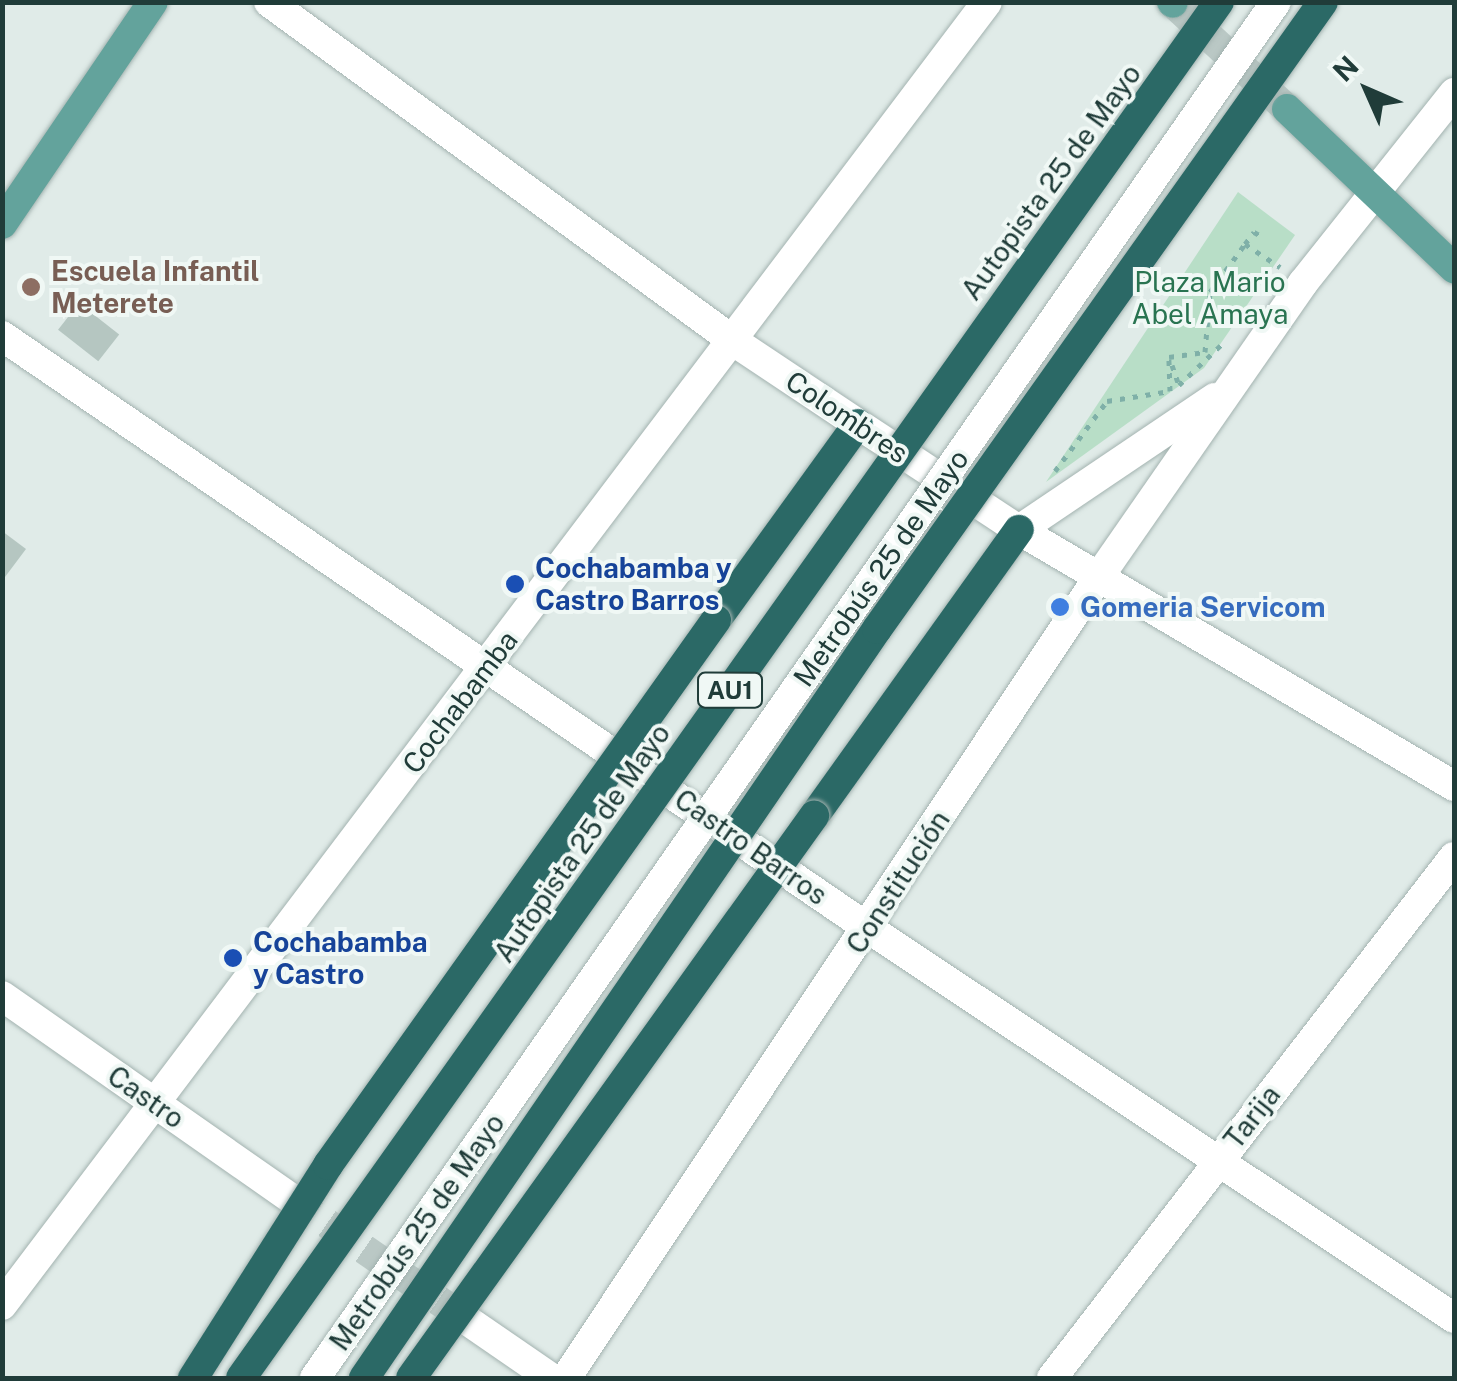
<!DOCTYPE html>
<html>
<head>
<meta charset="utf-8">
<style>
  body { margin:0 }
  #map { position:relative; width:1457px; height:1381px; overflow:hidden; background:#e0ebe8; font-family:"Public Sans",sans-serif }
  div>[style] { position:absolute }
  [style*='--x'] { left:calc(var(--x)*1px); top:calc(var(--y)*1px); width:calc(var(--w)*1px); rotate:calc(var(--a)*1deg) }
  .green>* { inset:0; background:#b8dec7 }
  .building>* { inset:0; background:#b5c6c1; transform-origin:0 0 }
  .minor-tunnel>* { height:30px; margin-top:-15px; transform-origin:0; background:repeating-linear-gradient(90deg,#bac8c5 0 30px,transparent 0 45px) }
  .major-tunnel>* { height:30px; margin-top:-15px; transform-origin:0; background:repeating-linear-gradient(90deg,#bac8c5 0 30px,transparent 0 45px) }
  .path>* { height:5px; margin-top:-2.5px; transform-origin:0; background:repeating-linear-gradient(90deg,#7fb0a8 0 5px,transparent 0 13px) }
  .roads { filter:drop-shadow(0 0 2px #a3b3b0) drop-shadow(0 0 2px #a3b3b0) }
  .minor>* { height:30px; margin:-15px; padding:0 15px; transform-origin:15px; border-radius:15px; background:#fff }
  .major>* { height:30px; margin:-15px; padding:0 15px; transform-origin:15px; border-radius:15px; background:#63a39c }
  .highway>* { height:30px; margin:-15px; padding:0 15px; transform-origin:15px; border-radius:15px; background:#2b6966 }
  .bridges { filter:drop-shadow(0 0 2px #a3b3b0) drop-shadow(0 0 2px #a3b3b0) }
  .minor-bridge>* { height:30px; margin:-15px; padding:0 15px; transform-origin:15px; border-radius:15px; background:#fff }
  .highway-bridge>* { height:30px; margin:-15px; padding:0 15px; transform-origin:15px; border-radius:15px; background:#2b6966 }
  .dots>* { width:28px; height:28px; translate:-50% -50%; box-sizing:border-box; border:5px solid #f0f8f5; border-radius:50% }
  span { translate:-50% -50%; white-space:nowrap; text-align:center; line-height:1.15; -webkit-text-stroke:8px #f0f8f5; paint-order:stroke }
  .shield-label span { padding:2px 8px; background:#f0f8f5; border:2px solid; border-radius:8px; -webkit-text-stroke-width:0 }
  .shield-label { font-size:25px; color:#203c39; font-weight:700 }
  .street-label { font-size:28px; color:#203c39 }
  .education-label { font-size:28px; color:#785e54; font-weight:700 }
  .left { translate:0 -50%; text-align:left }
  .park-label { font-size:28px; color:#297451 }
  .transit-label { font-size:28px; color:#164399; font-weight:700 }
  .shop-label { font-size:28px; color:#366cbe; font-weight:700 }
  .frame { position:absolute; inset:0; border:5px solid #203c39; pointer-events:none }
  .north { position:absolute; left:1317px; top:40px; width:100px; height:100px; -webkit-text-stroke:8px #f0f8f5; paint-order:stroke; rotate:315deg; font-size:28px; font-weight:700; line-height:40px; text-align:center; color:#203c39 }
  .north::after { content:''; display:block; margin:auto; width:35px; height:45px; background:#203c39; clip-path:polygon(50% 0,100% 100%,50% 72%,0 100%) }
</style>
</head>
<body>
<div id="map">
  <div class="green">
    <div style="clip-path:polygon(1238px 192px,1295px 235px,1204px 368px,1046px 482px)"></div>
  </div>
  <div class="building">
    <div style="left:79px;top:303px;width:51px;height:34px;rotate:38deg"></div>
    <div style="clip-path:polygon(2px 531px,26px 549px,2px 581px)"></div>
  </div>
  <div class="minor-tunnel">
    <div style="--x:290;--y:1198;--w:204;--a:34.6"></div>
  </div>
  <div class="major-tunnel">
    <div style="--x:1173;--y:3;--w:156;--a:42.9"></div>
  </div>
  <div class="path">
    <div style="--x:1245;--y:244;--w:15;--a:-53"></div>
    <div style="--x:1254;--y:232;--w:10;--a:29"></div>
    <div style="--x:1172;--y:365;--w:21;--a:71"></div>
    <div style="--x:1179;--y:385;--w:59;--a:-43.6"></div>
    <div style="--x:1055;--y:471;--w:87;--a:-53.4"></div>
    <div style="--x:1107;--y:401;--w:64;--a:-9"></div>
    <div style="--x:1170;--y:391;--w:34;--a:-92"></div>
    <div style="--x:1169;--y:357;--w:36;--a:-8"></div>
    <div style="--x:1205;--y:352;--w:60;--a:-85.2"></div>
    <div style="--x:1210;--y:292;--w:59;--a:-53.9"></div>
    <div style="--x:1245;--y:244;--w:42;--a:33.3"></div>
  </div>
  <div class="roads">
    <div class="minor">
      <div style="--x:269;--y:2;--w:577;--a:36.12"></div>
      <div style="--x:735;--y:342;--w:148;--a:33.7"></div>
      <div style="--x:858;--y:424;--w:193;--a:33.4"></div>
      <div style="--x:1019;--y:530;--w:505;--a:30.48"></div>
      <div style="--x:2;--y:336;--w:1049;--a:34.36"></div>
      <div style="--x:868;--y:928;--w:704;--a:33.64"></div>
      <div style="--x:1019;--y:530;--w:236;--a:-34"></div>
      <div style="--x:2;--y:996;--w:352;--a:35"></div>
      <div style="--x:2;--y:1305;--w:1633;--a:-52.91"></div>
      <div style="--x:458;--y:1314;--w:113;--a:34.5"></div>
      <div style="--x:566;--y:1378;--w:961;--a:-56.38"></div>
      <div style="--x:1098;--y:578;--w:359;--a:-55.2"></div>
      <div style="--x:1303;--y:283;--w:243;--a:-51.5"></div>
      <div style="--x:1052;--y:1378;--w:658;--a:-52.35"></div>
    </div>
    <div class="major">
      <div style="--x:1172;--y:2;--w:1;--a:45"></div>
      <div style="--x:1287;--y:109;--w:231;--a:43.6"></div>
      <div style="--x:2;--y:224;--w:268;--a:-55.8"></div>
    </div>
    <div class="highway">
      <div style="--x:716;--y:620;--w:242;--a:-54.1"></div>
      <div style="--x:814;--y:816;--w:352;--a:-54.4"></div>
    </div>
  </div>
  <div class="bridges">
    <div class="minor-bridge">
      <div style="--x:315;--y:1378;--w:1678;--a:-55.07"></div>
    </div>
    <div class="highway-bridge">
      <div style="--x:193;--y:1378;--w:252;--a:-57.6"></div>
      <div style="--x:328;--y:1165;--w:669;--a:-54.55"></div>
      <div style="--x:241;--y:1378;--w:1688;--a:-54.6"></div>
      <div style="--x:364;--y:1378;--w:908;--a:-55.59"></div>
      <div style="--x:877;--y:629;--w:769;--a:-54.57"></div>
      <div style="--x:411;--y:1378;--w:692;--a:-54.36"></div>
    </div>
  </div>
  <div class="dots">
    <div style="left:31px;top:287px;background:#8d6e63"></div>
    <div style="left:515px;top:584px;background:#1a4fb4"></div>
    <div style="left:1060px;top:607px;background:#3f7fe0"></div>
    <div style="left:233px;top:958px;background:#1a4fb4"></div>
  </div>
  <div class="shield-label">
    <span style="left:730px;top:690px">AU1</span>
  </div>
  <div class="street-label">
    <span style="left:1051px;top:182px;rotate:-54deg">Autopista 25 de Mayo</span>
    <span style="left:847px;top:417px;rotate:34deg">Colombres</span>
    <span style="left:881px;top:568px;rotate:-55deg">Metrobús 25 de Mayo</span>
    <span style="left:460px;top:702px;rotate:-53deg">Cochabamba</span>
    <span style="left:582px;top:843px;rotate:-55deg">Autopista 25 de Mayo</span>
    <span style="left:751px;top:847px;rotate:35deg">Castro Barros</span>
    <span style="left:898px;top:882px;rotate:-57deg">Constitución</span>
    <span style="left:146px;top:1097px;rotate:35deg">Castro</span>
    <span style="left:1252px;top:1117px;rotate:-52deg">Tarija</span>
    <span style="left:417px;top:1232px;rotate:-55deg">Metrobús 25 de Mayo</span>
  </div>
  <div class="education-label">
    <span class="left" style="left:51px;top:287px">Escuela Infantil<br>Meterete</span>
  </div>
  <div class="park-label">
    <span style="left:1210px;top:298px">Plaza Mario<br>Abel Amaya</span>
  </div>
  <div class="transit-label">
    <span class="left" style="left:535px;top:584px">Cochabamba y<br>Castro Barros</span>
    <span class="left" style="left:253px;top:958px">Cochabamba<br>y Castro</span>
  </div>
  <div class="shop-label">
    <span class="left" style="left:1080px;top:607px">Gomeria Servicom</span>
  </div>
  <div class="frame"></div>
  <div class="north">N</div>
</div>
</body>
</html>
